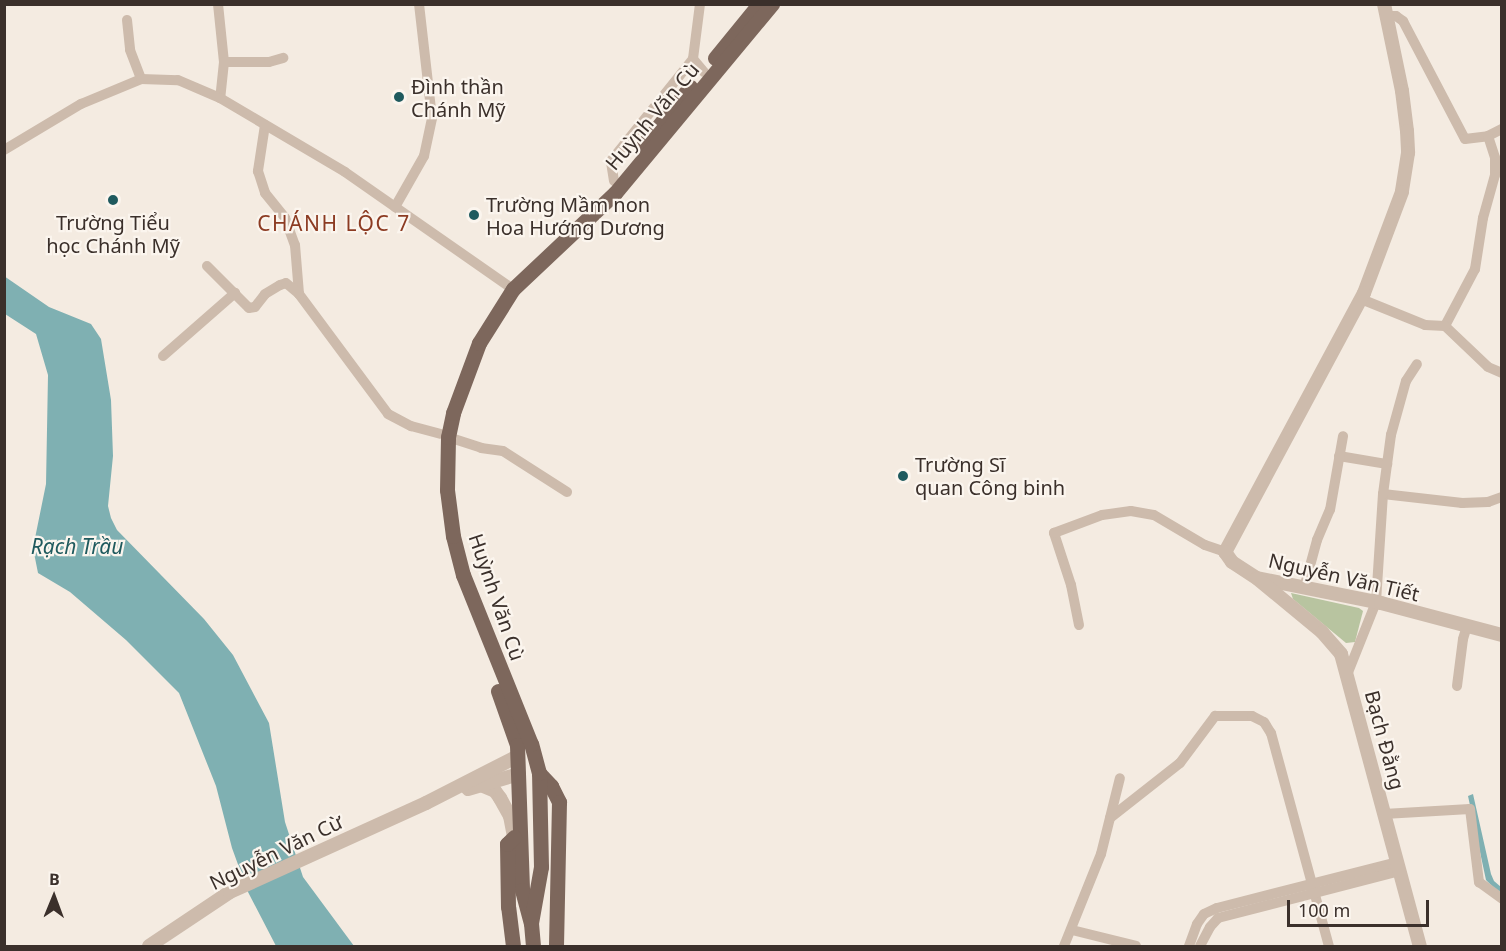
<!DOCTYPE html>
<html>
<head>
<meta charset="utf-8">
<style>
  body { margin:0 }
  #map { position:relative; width:1506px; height:951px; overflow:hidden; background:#f4ebe1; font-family:"Noto Sans",sans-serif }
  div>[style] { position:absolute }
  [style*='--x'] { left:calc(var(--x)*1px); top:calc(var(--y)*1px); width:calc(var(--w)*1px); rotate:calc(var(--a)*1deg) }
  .green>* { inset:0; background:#b8c4a0 }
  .water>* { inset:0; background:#7fb0b2 }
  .minor>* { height:10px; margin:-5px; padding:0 5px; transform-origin:5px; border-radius:5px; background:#cdbbac }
  .tertiary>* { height:14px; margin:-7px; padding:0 7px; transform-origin:7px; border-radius:7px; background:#cdbbac }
  .primary>* { height:15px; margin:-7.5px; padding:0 7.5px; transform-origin:7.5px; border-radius:7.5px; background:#7d675c }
  .dots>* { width:16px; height:16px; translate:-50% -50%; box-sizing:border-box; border:3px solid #fbf5ee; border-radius:50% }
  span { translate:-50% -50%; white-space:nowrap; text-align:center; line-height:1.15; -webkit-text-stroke:4.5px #fbf5ee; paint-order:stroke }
  .poi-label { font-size:20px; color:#3b302b }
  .left { translate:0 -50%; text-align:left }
  .street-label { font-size:20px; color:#3b302b }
  .neighbourhood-label { font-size:21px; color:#8c3b22; letter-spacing:1.5px }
  .water-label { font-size:21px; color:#1f5a5e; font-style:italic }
  .frame { position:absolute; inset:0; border:6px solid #3b302b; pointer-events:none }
  .north { position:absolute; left:24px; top:867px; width:60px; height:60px; -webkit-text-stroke:4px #fbf5ee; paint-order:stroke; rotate:1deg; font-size:16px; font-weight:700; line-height:24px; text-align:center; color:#3b302b }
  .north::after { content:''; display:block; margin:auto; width:21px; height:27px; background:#3b302b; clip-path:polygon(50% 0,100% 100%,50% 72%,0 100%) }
  .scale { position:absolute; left:1287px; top:900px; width:142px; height:27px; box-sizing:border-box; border:3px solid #3b302b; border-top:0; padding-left:8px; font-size:18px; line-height:21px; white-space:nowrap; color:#3b302b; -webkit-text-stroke:4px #fbf5ee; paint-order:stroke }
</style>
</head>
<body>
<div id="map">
  <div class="green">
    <div style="clip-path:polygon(1291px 593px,1359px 608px,1363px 611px,1355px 642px,1346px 643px,1293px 599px)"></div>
  </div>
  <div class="water">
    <div style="clip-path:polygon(4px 276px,49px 307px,91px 324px,101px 339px,111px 400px,113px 456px,108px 506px,111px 518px,117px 530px,204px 619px,233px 655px,269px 723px,285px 822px,303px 877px,354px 946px,276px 946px,248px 892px,232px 848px,216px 786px,179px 693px,126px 640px,70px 592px,38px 573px,33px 548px,46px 484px,48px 375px,36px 334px,5px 314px)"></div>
    <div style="clip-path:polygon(1473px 794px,1491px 874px,1494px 881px,1501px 887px,1501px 895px,1486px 880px,1468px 796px)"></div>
  </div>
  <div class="minor">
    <div style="--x:218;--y:4;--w:58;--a:84.1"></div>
    <div style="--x:224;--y:62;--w:36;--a:96"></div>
    <div style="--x:700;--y:4;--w:55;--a:97.3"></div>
    <div style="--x:693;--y:59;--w:17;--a:50"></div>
    <div style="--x:1387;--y:16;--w:9;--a:0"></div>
    <div style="--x:1396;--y:16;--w:9;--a:36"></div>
    <div style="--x:1403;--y:21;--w:133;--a:62.3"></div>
    <div style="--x:1465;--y:139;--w:23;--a:-7"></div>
    <div style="--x:1488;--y:136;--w:16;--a:-27"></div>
    <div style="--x:127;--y:20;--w:30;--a:84"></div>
    <div style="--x:130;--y:50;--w:31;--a:69"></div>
    <div style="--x:224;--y:62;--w:45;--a:0"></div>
    <div style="--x:269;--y:62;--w:15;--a:-16"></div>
    <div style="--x:265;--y:125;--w:47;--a:98.7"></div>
    <div style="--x:258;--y:171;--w:23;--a:72"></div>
    <div style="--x:265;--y:193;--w:32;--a:51"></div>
    <div style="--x:285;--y:218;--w:29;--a:70"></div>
    <div style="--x:295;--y:245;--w:49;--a:85.3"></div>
    <div style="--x:299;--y:294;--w:149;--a:53.4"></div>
    <div style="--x:388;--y:414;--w:26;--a:28"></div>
    <div style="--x:411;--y:426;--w:30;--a:15"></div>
    <div style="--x:1488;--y:136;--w:23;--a:72"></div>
    <div style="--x:1495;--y:158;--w:17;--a:90"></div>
    <div style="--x:1495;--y:175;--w:45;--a:105.6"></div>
    <div style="--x:1483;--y:218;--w:52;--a:98.9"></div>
    <div style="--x:1475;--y:269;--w:64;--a:117.8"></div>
    <div style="--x:1445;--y:326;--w:59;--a:43.6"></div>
    <div style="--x:1488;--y:367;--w:15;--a:23"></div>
    <div style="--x:4;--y:150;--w:90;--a:-30.9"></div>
    <div style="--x:81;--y:104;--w:65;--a:-22.6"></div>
    <div style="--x:141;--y:79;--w:37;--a:2"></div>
    <div style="--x:178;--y:80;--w:46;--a:23.2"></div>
    <div style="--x:220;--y:98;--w:145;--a:30.6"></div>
    <div style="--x:345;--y:172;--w:205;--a:34.9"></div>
    <div style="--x:614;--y:181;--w:20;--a:-99"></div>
    <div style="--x:611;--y:161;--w:131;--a:-51.2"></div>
    <div style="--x:395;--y:207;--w:59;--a:-60.4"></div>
    <div style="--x:424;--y:156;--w:39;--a:-78"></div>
    <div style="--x:432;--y:118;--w:115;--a:-96.5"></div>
    <div style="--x:207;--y:266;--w:59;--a:45"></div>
    <div style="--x:249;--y:308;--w:6;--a:-9"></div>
    <div style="--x:255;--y:307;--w:16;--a:-52"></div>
    <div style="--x:265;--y:294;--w:17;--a:-31"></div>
    <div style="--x:280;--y:285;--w:6;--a:-18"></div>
    <div style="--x:286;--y:283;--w:17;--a:40"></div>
    <div style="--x:1361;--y:299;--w:69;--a:22.1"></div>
    <div style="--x:1425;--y:325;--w:20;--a:3"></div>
    <div style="--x:163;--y:356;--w:96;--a:-41.2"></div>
    <div style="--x:448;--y:437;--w:35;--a:18"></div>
    <div style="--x:481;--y:448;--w:22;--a:8"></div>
    <div style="--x:503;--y:451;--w:76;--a:32.6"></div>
    <div style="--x:1339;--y:456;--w:49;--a:9.5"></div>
    <div style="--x:1383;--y:494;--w:80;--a:6.5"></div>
    <div style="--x:1462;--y:503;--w:26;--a:-2"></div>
    <div style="--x:1488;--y:502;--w:15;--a:-20"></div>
    <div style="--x:1304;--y:588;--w:50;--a:-74.8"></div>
    <div style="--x:1317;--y:540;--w:33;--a:-67"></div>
    <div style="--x:1330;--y:510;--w:75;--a:-80"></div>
    <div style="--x:1079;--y:625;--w:41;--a:-101.3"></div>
    <div style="--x:1071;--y:585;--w:55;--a:-108.1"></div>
    <div style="--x:1054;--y:533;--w:51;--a:-20.6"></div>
    <div style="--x:1102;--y:515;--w:29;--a:-8"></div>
    <div style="--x:1131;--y:511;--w:23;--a:10"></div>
    <div style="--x:1154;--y:515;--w:59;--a:30.5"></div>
    <div style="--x:1205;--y:545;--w:21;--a:19"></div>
    <div style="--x:1347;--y:675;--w:79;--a:-68.3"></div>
    <div style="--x:1376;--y:602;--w:108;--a:-86.3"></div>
    <div style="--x:1383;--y:494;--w:60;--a:-82.3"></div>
    <div style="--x:1391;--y:435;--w:56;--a:-74.5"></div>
    <div style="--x:1406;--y:381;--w:20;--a:-57"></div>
    <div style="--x:1457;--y:686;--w:47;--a:-82.7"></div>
    <div style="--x:1463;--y:639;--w:14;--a:-73"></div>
    <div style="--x:1384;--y:814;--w:86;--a:-3.3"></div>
    <div style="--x:1470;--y:809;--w:74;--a:83"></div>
    <div style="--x:1479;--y:882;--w:29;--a:36"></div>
    <div style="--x:1110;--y:818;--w:89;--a:-38.2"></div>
    <div style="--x:1180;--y:763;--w:59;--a:-53.3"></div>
    <div style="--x:1215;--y:716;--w:37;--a:0"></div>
    <div style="--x:1252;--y:716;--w:13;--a:27"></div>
    <div style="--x:1264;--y:722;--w:13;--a:58"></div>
    <div style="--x:1271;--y:733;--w:221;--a:74.8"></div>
    <div style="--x:1072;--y:930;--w:66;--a:14"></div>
    <div style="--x:1064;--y:946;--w:99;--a:-68.1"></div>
    <div style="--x:1101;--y:854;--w:78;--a:-76"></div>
    <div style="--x:1189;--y:946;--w:23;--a:-70"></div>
    <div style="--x:1197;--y:924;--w:12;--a:-55"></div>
    <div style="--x:1204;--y:914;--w:14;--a:-25"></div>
    <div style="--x:1217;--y:908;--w:186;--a:-14.3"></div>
    <div style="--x:1200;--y:946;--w:21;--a:-62"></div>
    <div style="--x:1210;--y:927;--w:12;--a:-48"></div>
    <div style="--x:1218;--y:918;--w:188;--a:-14.5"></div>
  </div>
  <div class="tertiary">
    <div style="--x:1384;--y:4;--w:89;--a:78.3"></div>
    <div style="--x:1402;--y:91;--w:40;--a:82.9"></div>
    <div style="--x:1407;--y:131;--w:22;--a:87"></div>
    <div style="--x:1408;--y:153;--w:39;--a:99"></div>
    <div style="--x:1402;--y:192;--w:108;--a:110.6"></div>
    <div style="--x:1364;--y:293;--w:294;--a:118.2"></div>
    <div style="--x:1225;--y:552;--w:12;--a:55"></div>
    <div style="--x:1232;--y:562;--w:30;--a:33"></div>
    <div style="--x:1257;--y:578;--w:126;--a:11.4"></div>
    <div style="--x:1381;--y:603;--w:125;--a:14.8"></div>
    <div style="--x:1258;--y:579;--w:83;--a:39.6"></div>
    <div style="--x:1322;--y:632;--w:29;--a:49"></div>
    <div style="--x:1341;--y:654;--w:302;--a:74.9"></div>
    <div style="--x:481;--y:785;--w:15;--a:23"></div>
    <div style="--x:495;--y:791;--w:9;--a:54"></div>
    <div style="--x:500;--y:798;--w:21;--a:61"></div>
    <div style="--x:510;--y:816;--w:21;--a:79"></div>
    <div style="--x:468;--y:789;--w:53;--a:-16.4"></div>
    <div style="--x:149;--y:946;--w:97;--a:-33.7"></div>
    <div style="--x:230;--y:892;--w:215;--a:-24.4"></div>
    <div style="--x:426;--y:803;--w:103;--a:-27.1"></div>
  </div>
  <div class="primary">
    <div style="--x:715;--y:58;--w:70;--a:-50.8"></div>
    <div style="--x:643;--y:145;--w:75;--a:-51"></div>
    <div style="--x:498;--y:691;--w:57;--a:70.6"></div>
    <div style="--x:517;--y:745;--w:145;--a:88"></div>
    <div style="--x:522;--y:890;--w:34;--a:75"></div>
    <div style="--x:539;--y:773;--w:18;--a:47"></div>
    <div style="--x:551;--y:786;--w:18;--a:63"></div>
    <div style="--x:559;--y:802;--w:144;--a:91.2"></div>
    <div style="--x:513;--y:946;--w:39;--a:-97"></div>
    <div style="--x:508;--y:907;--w:63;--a:-90.9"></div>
    <div style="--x:507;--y:844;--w:10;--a:-45"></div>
    <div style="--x:533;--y:946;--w:23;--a:-95"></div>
    <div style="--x:531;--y:923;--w:57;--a:-79.9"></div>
    <div style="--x:541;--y:867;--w:94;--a:-91.2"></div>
    <div style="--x:539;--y:773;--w:30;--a:-105"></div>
    <div style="--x:531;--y:744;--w:182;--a:-111.9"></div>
    <div style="--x:463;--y:575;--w:40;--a:-104.4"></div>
    <div style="--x:453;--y:536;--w:46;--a:-97.4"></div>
    <div style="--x:447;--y:490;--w:53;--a:-88.9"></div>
    <div style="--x:448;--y:437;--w:25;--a:-78"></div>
    <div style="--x:453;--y:413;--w:75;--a:-69.6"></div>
    <div style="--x:479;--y:343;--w:64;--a:-57.8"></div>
    <div style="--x:513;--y:289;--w:140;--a:-43.3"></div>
    <div style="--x:615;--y:193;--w:246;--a:-50.3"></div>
  </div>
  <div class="dots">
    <div style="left:399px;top:97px;background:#1f5a5e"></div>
    <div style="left:113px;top:200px;background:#1f5a5e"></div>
    <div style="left:474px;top:215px;background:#1f5a5e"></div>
    <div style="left:903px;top:476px;background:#1f5a5e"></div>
  </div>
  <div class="poi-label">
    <span class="left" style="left:411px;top:98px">Đình thần<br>Chánh Mỹ</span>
    <span class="left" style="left:486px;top:216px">Trường Mầm non<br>Hoa Hướng Dương</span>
    <span style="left:113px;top:234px">Trường Tiểu<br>học Chánh Mỹ</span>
    <span class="left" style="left:915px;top:476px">Trường Sĩ<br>quan Công binh</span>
  </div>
  <div class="street-label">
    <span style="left:652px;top:116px;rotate:-50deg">Huỳnh Văn Cù</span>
    <span style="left:1344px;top:577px;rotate:13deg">Nguyễn Văn Tiết</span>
    <span style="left:497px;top:597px;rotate:71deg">Huỳnh Văn Cù</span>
    <span style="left:1385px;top:740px;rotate:75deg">Bạch Đằng</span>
    <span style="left:276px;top:852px;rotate:-26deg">Nguyễn Văn Cừ</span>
  </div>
  <div class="neighbourhood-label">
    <span style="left:334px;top:223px">CHÁNH LỘC 7</span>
  </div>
  <div class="water-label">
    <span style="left:77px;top:546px">Rạch Trầu</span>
  </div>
  <div class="frame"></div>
  <div class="north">B</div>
  <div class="scale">100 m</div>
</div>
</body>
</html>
